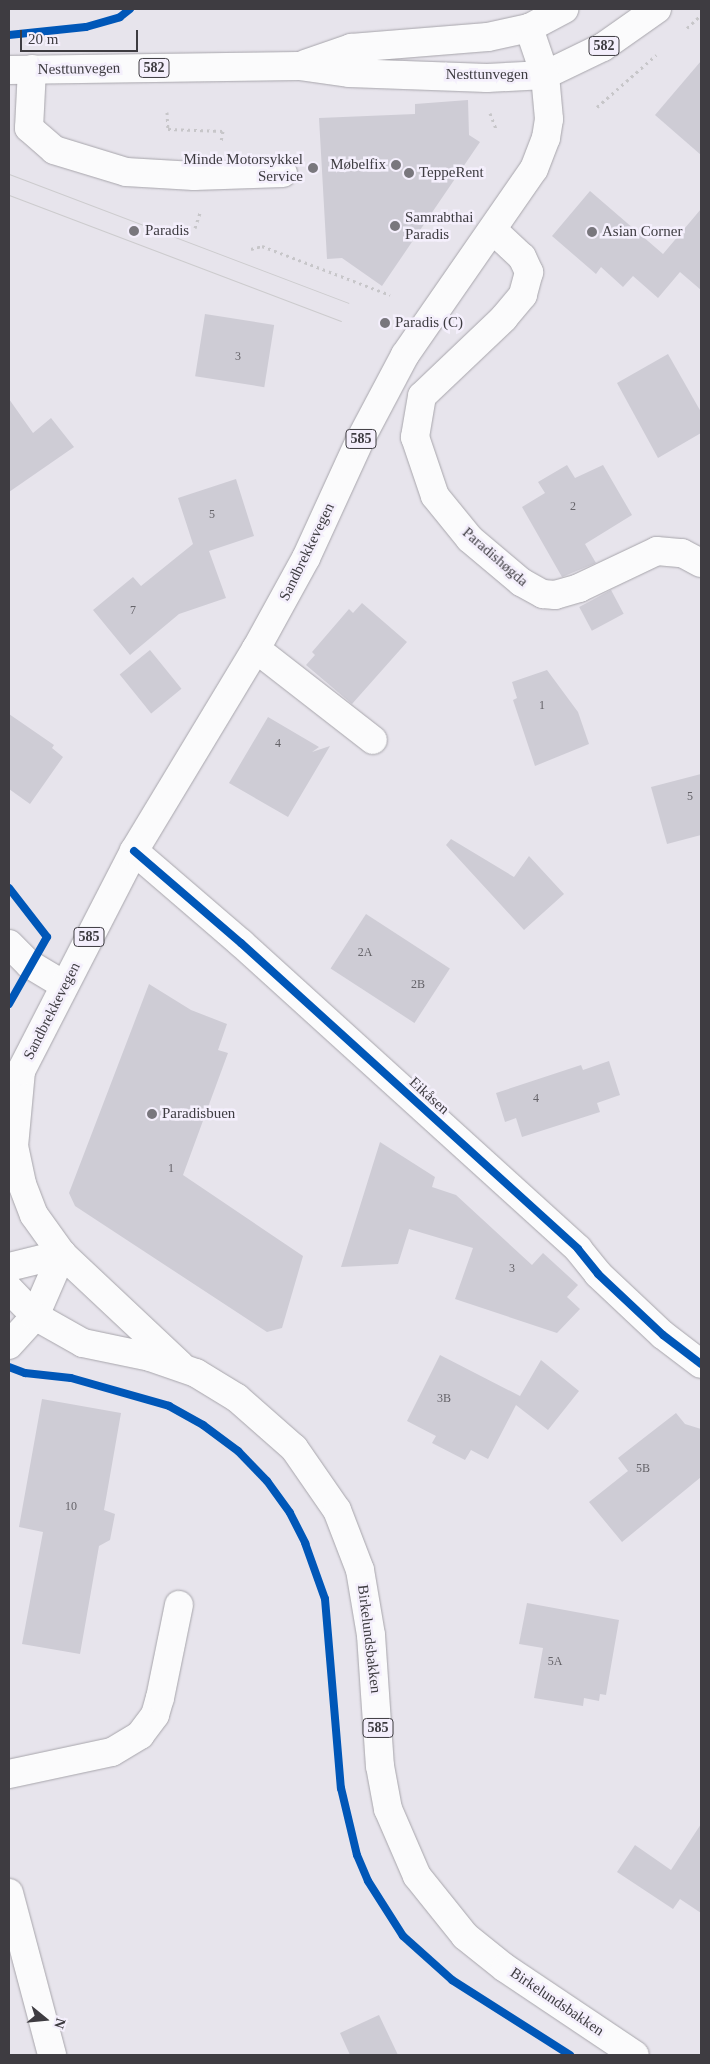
<!DOCTYPE html>
<html>
<head>
<meta charset="utf-8">
<style>
  body { margin:0 }
  #map { position:relative; width:710px; height:2064px; overflow:hidden; background:#e7e4ec; font-family:Georgia,serif }
  div>[style] { position:absolute }
  [style*='--x'] { left:calc(var(--x)*1px); top:calc(var(--y)*1px); width:calc(var(--w)*1px); rotate:calc(var(--a)*1deg) }
  .building>* { inset:0; background:#ceccd5; transform-origin:0 0 }
  .path>* { height:3px; margin-top:-1.5px; transform-origin:0; background:repeating-linear-gradient(90deg,#c7c6c9 0 2.5px,transparent 0 6.5px) }
  .roads { filter:drop-shadow(0 0 1px #a7a5ab) drop-shadow(0 0 1px #a7a5ab) }
  .minor>* { height:28px; margin:-14px; padding:0 14px; transform-origin:14px; border-radius:14px; background:#fbfbfc }
  .major>* { height:28px; margin:-14px; padding:0 14px; transform-origin:14px; border-radius:14px; background:#fbfbfc }
  .tram>* { height:1px; margin:-0.5px; padding:0 0.5px; transform-origin:0.5px; border-radius:0.5px; background:#cccbcd }
  .cycleway>* { height:8px; margin:-4px; padding:0 4px; transform-origin:4px; border-radius:4px; background:#0057b8 }
  .dots>* { width:14px; height:14px; translate:-50% -50%; box-sizing:border-box; border:2px solid #f4effc; border-radius:50% }
  span { translate:-50% -50%; white-space:nowrap; text-align:center; line-height:1.15; -webkit-text-stroke:5px #f4effc; paint-order:stroke }
  .number-label { font-size:12px; color:#656369 }
  .number-label span { -webkit-text-stroke-width:0 }
  .shield-label span { padding:1px 4px; background:#f4effc; border:1px solid; border-radius:4px; -webkit-text-stroke-width:0 }
  .shield-label { font-size:14px; color:#3e3c41; font-weight:700 }
  .street-label { font-size:15px; color:#3e3c41 }
  .poi-label { font-size:15px; color:#3e3c41 }
  .right { translate:-100% -50%; text-align:right }
  .left { translate:0 -50%; text-align:left }
  .frame { position:absolute; inset:0; border:10px solid #3e3c41; pointer-events:none }
  .north { position:absolute; left:20px; top:1994px; width:50px; height:50px; -webkit-text-stroke:4px #f4effc; paint-order:stroke; rotate:107deg; font-size:14px; font-weight:700; line-height:20px; text-align:center; color:#3e3c41 }
  .north::after { content:''; display:block; margin:auto; width:18px; height:22px; background:#3e3c41; clip-path:polygon(50% 0,100% 100%,50% 72%,0 100%) }
  .scale { position:absolute; left:20px; top:30px; width:118px; height:22px; box-sizing:border-box; border:2px solid #3e3c41; border-top:0; padding-left:6px; font-size:15px; line-height:18px; white-space:nowrap; color:#3e3c41; -webkit-text-stroke:4px #f4effc; paint-order:stroke }
</style>
</head>
<body>
<div id="map">
  <div class="building">
    <div style="clip-path:polygon(701px 61px,701px 155px,655px 115px)"></div>
    <div style="clip-path:polygon(468px 100px,469px 135px,480px 142px,382px 286px,342px 258px,327px 259px,319px 118px,415px 114px,415px 104px)"></div>
    <div style="clip-path:polygon(590px 191px,663px 254px,701px 209px,701px 290px,680px 272px,658px 298px,633px 276px,623px 287px,601px 267px,596px 274px,552px 236px)"></div>
    <div style="left:205px;top:314px;width:70px;height:63px;rotate:9deg"></div>
    <div style="clip-path:polygon(668px 354px,701px 412px,701px 433px,658px 458px,617px 383px)"></div>
    <div style="clip-path:polygon(9px 399px,33px 433px,51px 418px,74px 447px,9px 492px)"></div>
    <div style="clip-path:polygon(567px 465px,575px 478px,603px 465px,632px 515px,585px 544px,596px 563px,562px 577px,522px 507px,545px 493px,538px 482px)"></div>
    <div style="clip-path:polygon(236px 479px,254px 536px,209px 551px,226px 598px,179px 614px,130px 655px,93px 610px,133px 577px,141px 586px,193px 544px,178px 498px)"></div>
    <div style="left:611px;top:590px;width:27px;height:36px;rotate:62deg"></div>
    <div style="clip-path:polygon(362px 603px,407px 642px,352px 704px,306px 665px,315px 655px,312px 652px,349px 609px,353px 613px)"></div>
    <div style="left:150px;top:650px;width:50px;height:39px;rotate:51deg"></div>
    <div style="clip-path:polygon(547px 670px,578px 712px,589px 744px,535px 766px,513px 700px,517px 698px,512px 682px)"></div>
    <div style="clip-path:polygon(9px 714px,54px 745px,52px 748px,63px 757px,30px 804px,9px 789px)"></div>
    <div style="clip-path:polygon(268px 717px,319px 747px,312px 752px,330px 746px,288px 817px,229px 783px)"></div>
    <div style="clip-path:polygon(701px 774px,701px 835px,667px 844px,651px 787px)"></div>
    <div style="clip-path:polygon(451px 839px,514px 877px,529px 856px,564px 894px,524px 930px,446px 845px)"></div>
    <div style="left:366px;top:914px;width:100px;height:65px;rotate:33deg"></div>
    <div style="clip-path:polygon(149px 984px,191px 1010px,227px 1024px,218px 1050px,228px 1053px,183px 1175px,303px 1256px,282px 1328px,267px 1332px,75px 1206px,69px 1193px)"></div>
    <div style="clip-path:polygon(609px 1061px,620px 1095px,597px 1103px,600px 1112px,522px 1137px,516px 1118px,505px 1122px,496px 1093px,581px 1065px,583px 1070px)"></div>
    <div style="clip-path:polygon(380px 1142px,435px 1177px,432px 1187px,456px 1195px,532px 1265px,543px 1253px,578px 1285px,567px 1297px,580px 1309px,557px 1333px,455px 1299px,473px 1248px,409px 1229px,398px 1264px,341px 1267px)"></div>
    <div style="clip-path:polygon(440px 1355px,520px 1396px,541px 1360px,579px 1391px,548px 1430px,516px 1405px,488px 1459px,471px 1450px,465px 1460px,432px 1443px,436px 1436px,407px 1421px)"></div>
    <div style="clip-path:polygon(42px 1399px,121px 1413px,104px 1510px,115px 1514px,110px 1540px,99px 1546px,80px 1654px,22px 1644px,43px 1532px,19px 1527px)"></div>
    <div style="clip-path:polygon(676px 1413px,685px 1424px,701px 1429px,701px 1477px,622px 1542px,589px 1502px,628px 1471px,618px 1458px)"></div>
    <div style="clip-path:polygon(527px 1603px,619px 1620px,606px 1695px,600px 1694px,599px 1701px,584px 1698px,583px 1706px,534px 1698px,543px 1648px,519px 1644px)"></div>
    <div style="clip-path:polygon(701px 1824px,701px 1913px,680px 1899px,673px 1909px,617px 1872px,635px 1845px,671px 1870px)"></div>
    <div style="clip-path:polygon(379px 2015px,398px 2055px,350px 2055px,340px 2033px)"></div>
  </div>
  <div class="path">
    <div style="--x:687;--y:28;--w:19;--a:-43"></div>
    <div style="--x:597;--y:107;--w:79;--a:-41.4"></div>
    <div style="--x:167;--y:112;--w:17;--a:87"></div>
    <div style="--x:168;--y:129;--w:55;--a:2.1"></div>
    <div style="--x:223;--y:131;--w:10;--a:101"></div>
    <div style="--x:490;--y:113;--w:19;--a:69"></div>
    <div style="--x:195;--y:228;--w:19;--a:-72"></div>
    <div style="--x:251;--y:249;--w:11;--a:-15"></div>
    <div style="--x:262;--y:246;--w:137;--a:20.9"></div>
  </div>
  <div class="roads">
    <div class="minor">
      <div style="--x:32;--y:69;--w:59;--a:92.9"></div>
      <div style="--x:29;--y:128;--w:33;--a:41"></div>
      <div style="--x:54;--y:150;--w:75;--a:17"></div>
      <div style="--x:126;--y:172;--w:68;--a:3.4"></div>
      <div style="--x:194;--y:176;--w:89;--a:-1.9"></div>
      <div style="--x:494;--y:231;--w:38;--a:43"></div>
      <div style="--x:522;--y:257;--w:17;--a:65"></div>
      <div style="--x:529;--y:272;--w:24;--a:105"></div>
      <div style="--x:523;--y:295;--w:30;--a:130"></div>
      <div style="--x:504;--y:318;--w:113;--a:136.4"></div>
      <div style="--x:422;--y:396;--w:42;--a:99.7"></div>
      <div style="--x:415;--y:437;--w:62;--a:71.3"></div>
      <div style="--x:435;--y:496;--w:55;--a:50.9"></div>
      <div style="--x:470;--y:539;--w:67;--a:40.1"></div>
      <div style="--x:521;--y:582;--w:25;--a:29"></div>
      <div style="--x:543;--y:594;--w:12;--a:5"></div>
      <div style="--x:555;--y:595;--w:25;--a:-16"></div>
      <div style="--x:579;--y:588;--w:86;--a:-25.4"></div>
      <div style="--x:657;--y:551;--w:25;--a:5"></div>
      <div style="--x:682;--y:553;--w:21;--a:28"></div>
      <div style="--x:256;--y:649;--w:148;--a:37.9"></div>
      <div style="--x:134;--y:851;--w:141;--a:40.7"></div>
      <div style="--x:241;--y:943;--w:455;--a:42.2"></div>
      <div style="--x:578;--y:1249;--w:32;--a:51"></div>
      <div style="--x:598;--y:1274;--w:89;--a:43.2"></div>
      <div style="--x:663;--y:1335;--w:48;--a:37.3"></div>
      <div style="--x:9;--y:944;--w:28;--a:45"></div>
      <div style="--x:29;--y:964;--w:41;--a:31"></div>
      <div style="--x:9;--y:1267;--w:55;--a:-13.8"></div>
      <div style="--x:9;--y:1345;--w:39;--a:-48"></div>
      <div style="--x:35;--y:1316;--w:68;--a:-66.5"></div>
      <div style="--x:9;--y:1774;--w:105;--a:-12.1"></div>
      <div style="--x:112;--y:1752;--w:33;--a:-31"></div>
      <div style="--x:140;--y:1735;--w:25;--a:-53"></div>
      <div style="--x:155;--y:1715;--w:18;--a:-74"></div>
      <div style="--x:160;--y:1698;--w:95;--a:-78.5"></div>
      <div style="--x:9;--y:1893;--w:168;--a:75.1"></div>
    </div>
    <div class="major">
      <div style="--x:305;--y:64;--w:49;--a:-19.2"></div>
      <div style="--x:351;--y:48;--w:137;--a:-4.6"></div>
      <div style="--x:488;--y:37;--w:42;--a:-12.4"></div>
      <div style="--x:529;--y:28;--w:40;--a:-28"></div>
      <div style="--x:9;--y:70;--w:290;--a:-0.8"></div>
      <div style="--x:299;--y:66;--w:50;--a:8"></div>
      <div style="--x:349;--y:73;--w:138;--a:2.1"></div>
      <div style="--x:487;--y:78;--w:58;--a:-3"></div>
      <div style="--x:545;--y:75;--w:64;--a:-25.8"></div>
      <div style="--x:603;--y:47;--w:66;--a:-35.1"></div>
      <div style="--x:21;--y:1071;--w:75;--a:95.3"></div>
      <div style="--x:14;--y:1146;--w:39;--a:78"></div>
      <div style="--x:22;--y:1184;--w:33;--a:69"></div>
      <div style="--x:34;--y:1215;--w:48;--a:54.3"></div>
      <div style="--x:62;--y:1254;--w:162;--a:43.2"></div>
      <div style="--x:9;--y:1087;--w:20;--a:-53"></div>
      <div style="--x:21;--y:1071;--w:247;--a:-62.8"></div>
      <div style="--x:134;--y:851;--w:236;--a:-58.9"></div>
      <div style="--x:256;--y:649;--w:104;--a:-61.2"></div>
      <div style="--x:306;--y:558;--w:130;--a:-65.4"></div>
      <div style="--x:360;--y:440;--w:96;--a:-62.1"></div>
      <div style="--x:405;--y:355;--w:226;--a:-55.3"></div>
      <div style="--x:534;--y:169;--w:33;--a:-69"></div>
      <div style="--x:546;--y:138;--w:19;--a:-81"></div>
      <div style="--x:549;--y:119;--w:44;--a:-95.2"></div>
      <div style="--x:545;--y:75;--w:50;--a:-108.8"></div>
      <div style="--x:9;--y:1289;--w:37;--a:46"></div>
      <div style="--x:35;--y:1316;--w:55;--a:29.4"></div>
      <div style="--x:83;--y:1343;--w:68;--a:11.8"></div>
      <div style="--x:150;--y:1357;--w:49;--a:19.2"></div>
      <div style="--x:196;--y:1373;--w:48;--a:31.4"></div>
      <div style="--x:237;--y:1398;--w:76;--a:41.3"></div>
      <div style="--x:294;--y:1448;--w:75;--a:55.3"></div>
      <div style="--x:337;--y:1510;--w:64;--a:69"></div>
      <div style="--x:360;--y:1570;--w:66;--a:80.4"></div>
      <div style="--x:371;--y:1635;--w:131;--a:86.1"></div>
      <div style="--x:380;--y:1766;--w:44;--a:79.5"></div>
      <div style="--x:388;--y:1809;--w:73;--a:66.6"></div>
      <div style="--x:417;--y:1876;--w:77;--a:51.3"></div>
      <div style="--x:465;--y:1936;--w:51;--a:38.7"></div>
      <div style="--x:505;--y:1968;--w:156;--a:33.8"></div>
    </div>
  </div>
  <div class="tram">
    <div style="--x:9;--y:174;--w:363;--a:20.8"></div>
    <div style="--x:9;--y:195;--w:355;--a:20.8"></div>
  </div>
  <div class="cycleway">
    <div style="--x:9;--y:35;--w:77;--a:-5.9"></div>
    <div style="--x:86;--y:27;--w:35;--a:-16"></div>
    <div style="--x:120;--y:17;--w:13;--a:-39"></div>
    <div style="--x:134;--y:851;--w:141;--a:40.7"></div>
    <div style="--x:241;--y:943;--w:455;--a:42.2"></div>
    <div style="--x:578;--y:1249;--w:32;--a:51"></div>
    <div style="--x:598;--y:1274;--w:89;--a:43.2"></div>
    <div style="--x:663;--y:1335;--w:48;--a:37.3"></div>
    <div style="--x:9;--y:888;--w:62;--a:52.2"></div>
    <div style="--x:47;--y:937;--w:77;--a:119.6"></div>
    <div style="--x:9;--y:1367;--w:17;--a:21"></div>
    <div style="--x:25;--y:1373;--w:46;--a:6.2"></div>
    <div style="--x:71;--y:1378;--w:102;--a:15.9"></div>
    <div style="--x:169;--y:1406;--w:39;--a:29"></div>
    <div style="--x:203;--y:1425;--w:44;--a:36.6"></div>
    <div style="--x:238;--y:1451;--w:42;--a:46"></div>
    <div style="--x:267;--y:1481;--w:39;--a:54"></div>
    <div style="--x:290;--y:1513;--w:34;--a:63"></div>
    <div style="--x:305;--y:1543;--w:59;--a:70.3"></div>
    <div style="--x:325;--y:1599;--w:190;--a:85.2"></div>
    <div style="--x:341;--y:1788;--w:69;--a:76.6"></div>
    <div style="--x:357;--y:1855;--w:28;--a:67"></div>
    <div style="--x:368;--y:1881;--w:65;--a:57.5"></div>
    <div style="--x:403;--y:1936;--w:66;--a:41.9"></div>
    <div style="--x:452;--y:1980;--w:140;--a:32.4"></div>
  </div>
  <div class="dots">
    <div style="left:396px;top:165px;background:#79777d"></div>
    <div style="left:313px;top:168px;background:#79777d"></div>
    <div style="left:409px;top:173px;background:#79777d"></div>
    <div style="left:395px;top:226px;background:#79777d"></div>
    <div style="left:134px;top:231px;background:#79777d"></div>
    <div style="left:592px;top:232px;background:#79777d"></div>
    <div style="left:385px;top:323px;background:#79777d"></div>
    <div style="left:152px;top:1114px;background:#79777d"></div>
  </div>
  <div class="number-label">
    <span style="left:238px;top:357px">3</span>
    <span style="left:573px;top:507px">2</span>
    <span style="left:212px;top:515px">5</span>
    <span style="left:133px;top:611px">7</span>
    <span style="left:542px;top:706px">1</span>
    <span style="left:278px;top:744px">4</span>
    <span style="left:690px;top:797px">5</span>
    <span style="left:365px;top:953px">2A</span>
    <span style="left:418px;top:985px">2B</span>
    <span style="left:536px;top:1099px">4</span>
    <span style="left:171px;top:1169px">1</span>
    <span style="left:512px;top:1269px">3</span>
    <span style="left:444px;top:1399px">3B</span>
    <span style="left:643px;top:1469px">5B</span>
    <span style="left:71px;top:1507px">10</span>
    <span style="left:555px;top:1662px">5A</span>
  </div>
  <div class="shield-label">
    <span style="left:604px;top:46px">582</span>
    <span style="left:154px;top:68px">582</span>
    <span style="left:361px;top:439px">585</span>
    <span style="left:89px;top:937px">585</span>
    <span style="left:378px;top:1728px">585</span>
  </div>
  <div class="street-label">
    <span style="left:79px;top:69px;rotate:-1deg">Nesttunvegen</span>
    <span style="left:487px;top:75px">Nesttunvegen</span>
    <span style="left:307px;top:552px;rotate:-64deg">Sandbrekkevegen</span>
    <span style="left:495px;top:557px;rotate:41deg">Paradishøgda</span>
    <span style="left:52px;top:1011px;rotate:-63deg">Sandbrekkevegen</span>
    <span style="left:429px;top:1096px;rotate:42deg">Eikåsen</span>
    <span style="left:369px;top:1639px;rotate:83deg">Birkelundsbakken</span>
    <span style="left:557px;top:2002px;rotate:34deg">Birkelundsbakken</span>
  </div>
  <div class="poi-label">
    <span class="right" style="left:303px;top:168px">Minde Motorsykkel<br>Service</span>
    <span class="right" style="left:386px;top:165px">Møbelfix</span>
    <span class="left" style="left:419px;top:173px">TeppeRent</span>
    <span class="left" style="left:405px;top:226px">Samrabthai<br>Paradis</span>
    <span class="left" style="left:145px;top:231px">Paradis</span>
    <span class="left" style="left:602px;top:232px">Asian Corner</span>
    <span class="left" style="left:395px;top:323px">Paradis (C)</span>
    <span class="left" style="left:162px;top:1114px">Paradisbuen</span>
  </div>
  <div class="frame"></div>
  <div class="north">N</div>
  <div class="scale">20 m</div>
</div>
</body>
</html>
